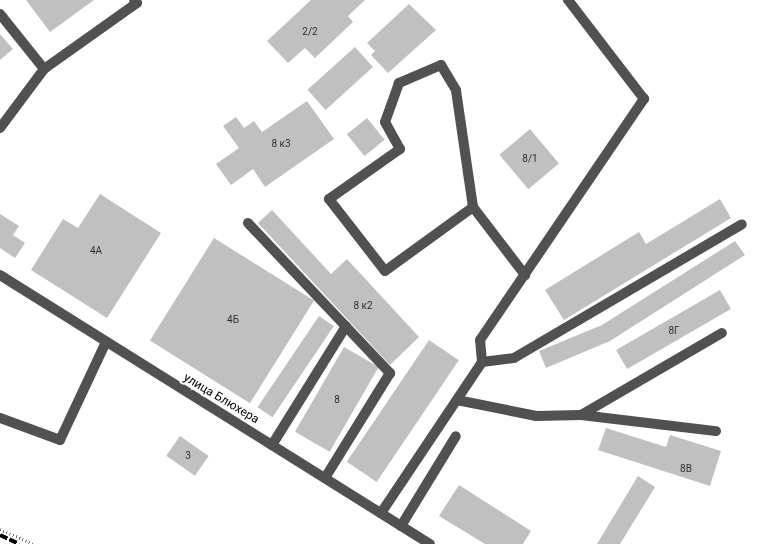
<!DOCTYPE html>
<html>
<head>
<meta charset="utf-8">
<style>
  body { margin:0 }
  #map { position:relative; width:763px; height:544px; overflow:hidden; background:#fff; font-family:Roboto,sans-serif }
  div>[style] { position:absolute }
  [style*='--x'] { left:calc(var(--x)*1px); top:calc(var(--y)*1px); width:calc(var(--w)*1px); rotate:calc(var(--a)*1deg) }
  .building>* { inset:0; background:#c0c0c0; transform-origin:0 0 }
  .path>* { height:3px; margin-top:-1.5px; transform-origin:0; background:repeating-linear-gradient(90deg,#737373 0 1px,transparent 0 3.5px) }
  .lane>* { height:10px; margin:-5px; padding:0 5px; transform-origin:5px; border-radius:5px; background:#515151 }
  .street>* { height:10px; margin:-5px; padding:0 5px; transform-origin:5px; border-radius:5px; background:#515151 }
  .rail>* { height:4px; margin-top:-2px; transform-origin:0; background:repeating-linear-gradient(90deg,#000 0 8px,transparent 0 10.5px) }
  span { translate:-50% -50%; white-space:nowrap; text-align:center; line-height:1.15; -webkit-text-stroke:4px #fff; paint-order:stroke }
  .number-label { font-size:10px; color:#303030 }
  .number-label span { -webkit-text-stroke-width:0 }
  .street-label { font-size:12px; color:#000 }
</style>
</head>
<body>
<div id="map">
  <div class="building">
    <div style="clip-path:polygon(26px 0,94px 0,50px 32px)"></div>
    <div style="clip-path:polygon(311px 0,365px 0,348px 16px,353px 22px,315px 58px,305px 48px,288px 63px,267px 41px)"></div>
    <div style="clip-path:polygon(409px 4px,436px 30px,388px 73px,371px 55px,375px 51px,367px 43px)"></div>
    <div style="clip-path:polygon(0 34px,13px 49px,0 60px)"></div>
    <div style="left:355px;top:47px;width:27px;height:64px;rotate:48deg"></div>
    <div style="clip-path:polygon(307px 101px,334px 139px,265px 187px,253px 169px,231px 185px,216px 164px,239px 148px,223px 126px,236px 117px,244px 128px,254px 121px,262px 132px)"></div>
    <div style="left:367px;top:118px;width:28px;height:26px;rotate:51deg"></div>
    <div style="left:530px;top:129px;width:45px;height:40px;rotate:50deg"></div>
    <div style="clip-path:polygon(100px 194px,161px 233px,107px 318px,31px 270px,63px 219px,78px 228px)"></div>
    <div style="clip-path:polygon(720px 199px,731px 218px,564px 320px,545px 290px,639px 232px,646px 244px)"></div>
    <div style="clip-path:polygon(272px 210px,331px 274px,347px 259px,419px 337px,390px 365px,258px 223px)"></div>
    <div style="clip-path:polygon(0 214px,19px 226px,13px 235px,25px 243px,15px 258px,0 248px)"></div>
    <div style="left:214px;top:238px;width:118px;height:121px;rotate:32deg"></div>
    <div style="clip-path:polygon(735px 241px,745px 255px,610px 341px,546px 368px,539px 351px,602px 325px)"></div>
    <div style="left:720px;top:290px;width:22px;height:120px;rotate:60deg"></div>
    <div style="left:319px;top:316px;width:18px;height:110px;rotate:34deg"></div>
    <div style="left:429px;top:340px;width:36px;height:147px;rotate:34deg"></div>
    <div style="left:344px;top:347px;width:40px;height:98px;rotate:30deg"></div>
    <div style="clip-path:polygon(606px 428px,666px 447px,670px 435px,721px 451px,710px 486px,598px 450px)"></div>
    <div style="left:180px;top:436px;width:35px;height:24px;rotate:35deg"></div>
    <div style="clip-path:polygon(638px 476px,655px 487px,620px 544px,597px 544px)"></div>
    <div style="clip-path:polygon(459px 485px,531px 531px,523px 544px,485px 544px,439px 516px)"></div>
  </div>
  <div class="path">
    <div style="--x:0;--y:529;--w:37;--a:24"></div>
  </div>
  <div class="lane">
    <div style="--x:0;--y:14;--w:70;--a:51.3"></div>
    <div style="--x:44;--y:69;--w:114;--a:-35.4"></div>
    <div style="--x:137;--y:3;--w:4;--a:-135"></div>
    <div style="--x:473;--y:207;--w:118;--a:-98.3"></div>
    <div style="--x:456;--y:90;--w:29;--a:-121"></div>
    <div style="--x:441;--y:65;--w:46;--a:156.8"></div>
    <div style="--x:399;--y:83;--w:41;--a:109.7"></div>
    <div style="--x:385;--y:122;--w:31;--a:61"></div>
    <div style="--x:400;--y:149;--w:87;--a:144.8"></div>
    <div style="--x:329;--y:199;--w:91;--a:52.1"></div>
    <div style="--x:385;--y:271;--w:109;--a:-36"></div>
    <div style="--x:473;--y:207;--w:86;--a:52.6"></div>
    <div style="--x:248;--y:223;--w:207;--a:46.6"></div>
    <div style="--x:390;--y:373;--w:123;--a:121.8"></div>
    <div style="--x:482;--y:362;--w:22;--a:-95"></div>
    <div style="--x:480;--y:340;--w:292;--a:-55.8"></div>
    <div style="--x:644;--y:99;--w:125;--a:-127.5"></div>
    <div style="--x:457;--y:400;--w:81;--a:11.4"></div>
    <div style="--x:536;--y:416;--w:45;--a:-1.3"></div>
    <div style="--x:581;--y:415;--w:136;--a:6.8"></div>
    <div style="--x:581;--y:415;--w:163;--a:-30.2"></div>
    <div style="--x:0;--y:418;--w:64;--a:20.1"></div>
    <div style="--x:60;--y:440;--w:106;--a:-64.9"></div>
    <div style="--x:272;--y:445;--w:140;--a:-58.1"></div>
    <div style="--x:381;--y:513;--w:182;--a:-56.2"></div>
    <div style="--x:482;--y:362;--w:32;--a:-7"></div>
    <div style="--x:514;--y:358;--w:264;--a:-30.4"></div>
    <div style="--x:401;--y:526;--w:105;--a:-58.6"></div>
  </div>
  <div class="street">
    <div style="--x:0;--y:128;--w:74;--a:-53.3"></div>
    <div style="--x:0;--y:275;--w:507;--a:32.03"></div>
  </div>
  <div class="rail">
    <div style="--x:0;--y:535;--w:21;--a:25"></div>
  </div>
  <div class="number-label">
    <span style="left:310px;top:32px">2/2</span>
    <span style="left:281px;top:144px">8 к3</span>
    <span style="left:530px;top:159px">8/1</span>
    <span style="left:96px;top:251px">4А</span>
    <span style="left:363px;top:306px">8 к2</span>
    <span style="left:233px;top:320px">4Б</span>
    <span style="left:674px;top:331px">8Г</span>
    <span style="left:337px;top:400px">8</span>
    <span style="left:188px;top:456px">3</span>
    <span style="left:686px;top:469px">8В</span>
  </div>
  <div class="street-label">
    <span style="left:221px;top:399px;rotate:31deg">улица Блюхера</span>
  </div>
</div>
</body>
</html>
